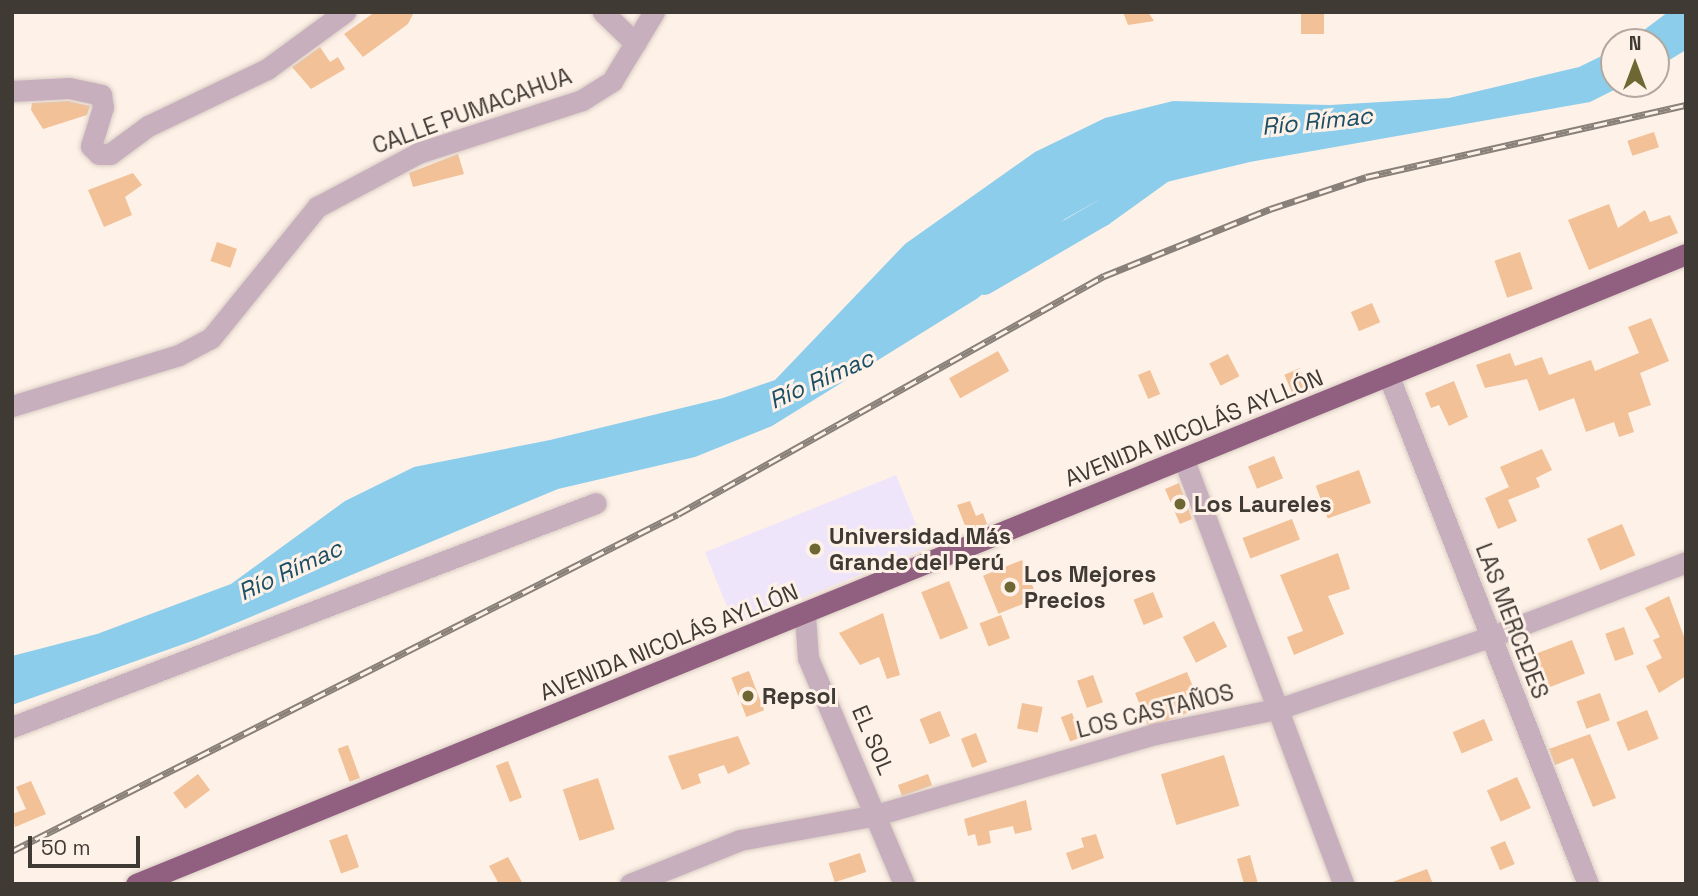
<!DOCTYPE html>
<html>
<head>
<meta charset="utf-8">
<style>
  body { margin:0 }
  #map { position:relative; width:1698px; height:896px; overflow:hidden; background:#fef1e7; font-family:"Space Grotesk",sans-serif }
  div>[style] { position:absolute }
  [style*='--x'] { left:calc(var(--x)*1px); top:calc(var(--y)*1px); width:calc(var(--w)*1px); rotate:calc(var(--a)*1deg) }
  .education>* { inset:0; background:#efe5fa; transform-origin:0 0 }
  .water>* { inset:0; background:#8dcdec }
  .river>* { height:26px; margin:-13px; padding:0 13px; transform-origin:13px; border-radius:13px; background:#8dcdec }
  .building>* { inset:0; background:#f2c197; transform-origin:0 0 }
  .roads { filter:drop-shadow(0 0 2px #d8ccc3) drop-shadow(0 0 2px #d8ccc3) }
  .minor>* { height:21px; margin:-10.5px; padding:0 10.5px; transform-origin:10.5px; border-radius:10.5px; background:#c8afbe }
  .highway>* { height:21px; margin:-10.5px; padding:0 10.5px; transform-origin:10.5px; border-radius:10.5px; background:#915f7f }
  .rail>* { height:7px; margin-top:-3.5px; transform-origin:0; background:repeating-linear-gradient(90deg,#fef1e7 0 13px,#888079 0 26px); box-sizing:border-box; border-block:2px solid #888079 }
  .dots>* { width:19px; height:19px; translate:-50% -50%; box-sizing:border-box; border:4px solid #fef1e7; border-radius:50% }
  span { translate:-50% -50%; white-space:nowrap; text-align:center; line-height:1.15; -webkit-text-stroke:6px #fef1e7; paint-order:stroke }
  .street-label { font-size:23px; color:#403a35 }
  .poi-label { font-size:23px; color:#403a35; font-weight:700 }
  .left { translate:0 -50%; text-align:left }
  .water-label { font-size:24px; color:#1b4f65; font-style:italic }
  .frame { position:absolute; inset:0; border:14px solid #403a35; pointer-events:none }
  .north { position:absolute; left:1600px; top:28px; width:70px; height:70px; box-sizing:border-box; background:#fef1e7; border:2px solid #b2a8a0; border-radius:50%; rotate:0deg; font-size:19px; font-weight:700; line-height:28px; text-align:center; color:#403a35 }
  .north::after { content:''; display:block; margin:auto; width:24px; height:32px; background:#6e6734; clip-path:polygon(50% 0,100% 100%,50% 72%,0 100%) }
  .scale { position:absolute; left:28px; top:836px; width:112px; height:32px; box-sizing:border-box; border:4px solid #403a35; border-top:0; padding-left:9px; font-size:21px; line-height:24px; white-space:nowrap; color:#403a35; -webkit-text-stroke:5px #fef1e7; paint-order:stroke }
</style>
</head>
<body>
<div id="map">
  <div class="education">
    <div style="left:896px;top:475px;width:79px;height:206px;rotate:68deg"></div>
  </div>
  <div class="water">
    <div style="clip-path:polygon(1668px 12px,1686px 12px,1686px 50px,1656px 68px,1656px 42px,1628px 42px)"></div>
    <div style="clip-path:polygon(1614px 50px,1614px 84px,1626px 84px,1590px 102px,1250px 162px,1104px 197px,1065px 219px,978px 298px,772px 426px,695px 457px,558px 489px,195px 640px,12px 705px,12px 656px,97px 634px,231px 584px,345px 501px,414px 467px,550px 440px,723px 398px,775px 380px,905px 244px,1035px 152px,1105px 118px,1173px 101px,1330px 105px,1449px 98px,1579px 67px)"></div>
  </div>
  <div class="river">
    <div style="--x:984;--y:282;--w:135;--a:-30.2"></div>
    <div style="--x:1101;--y:214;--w:75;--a:-35.8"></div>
  </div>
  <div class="building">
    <div style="clip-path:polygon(375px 12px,414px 12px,408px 24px,363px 57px,344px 34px)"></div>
    <div style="clip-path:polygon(1123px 12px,1148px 12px,1154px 21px,1128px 25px)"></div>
    <div style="left:1301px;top:12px;width:23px;height:22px"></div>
    <div style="clip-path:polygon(320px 47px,330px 62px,338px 57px,345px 69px,311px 89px,292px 67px)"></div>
    <div style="clip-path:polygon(68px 101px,90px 106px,87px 115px,43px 129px,31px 110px,32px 103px)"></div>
    <div style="left:1654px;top:132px;width:16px;height:28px;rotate:72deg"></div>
    <div style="clip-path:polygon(458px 154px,464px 174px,413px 187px,409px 173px)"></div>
    <div style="clip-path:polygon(133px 173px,142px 185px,125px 197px,132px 215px,104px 227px,88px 190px)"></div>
    <div style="clip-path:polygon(1609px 204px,1618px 228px,1645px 210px,1650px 222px,1670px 215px,1678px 233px,1589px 270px,1568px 220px)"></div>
    <div style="left:217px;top:242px;width:21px;height:20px;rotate:19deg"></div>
    <div style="left:1520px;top:252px;width:39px;height:27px;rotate:71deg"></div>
    <div style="left:1372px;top:303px;width:21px;height:23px;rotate:67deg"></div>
    <div style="clip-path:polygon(1651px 318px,1669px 361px,1640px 373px,1651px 405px,1628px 413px,1634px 432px,1619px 437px,1614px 422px,1586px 432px,1574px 398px,1539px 411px,1527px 379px,1485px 388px,1476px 365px,1510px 353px,1515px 366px,1542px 357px,1549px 375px,1591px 360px,1595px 371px,1639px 353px,1628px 327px)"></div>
    <div style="left:998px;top:351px;width:23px;height:56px;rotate:61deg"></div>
    <div style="left:1228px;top:354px;width:25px;height:21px;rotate:63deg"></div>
    <div style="left:1300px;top:368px;width:26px;height:17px;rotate:67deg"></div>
    <div style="left:1150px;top:370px;width:26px;height:13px;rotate:67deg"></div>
    <div style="clip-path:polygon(1454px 381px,1468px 417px,1449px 426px,1439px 405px,1431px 408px,1425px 393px)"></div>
    <div style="clip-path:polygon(1542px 449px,1552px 470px,1536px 478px,1540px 487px,1508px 500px,1517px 521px,1498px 529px,1485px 498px,1509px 487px,1500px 467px)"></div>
    <div style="left:1274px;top:456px;width:24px;height:28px;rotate:68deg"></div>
    <div style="left:1359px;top:470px;width:35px;height:46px;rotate:70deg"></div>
    <div style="clip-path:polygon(1179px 483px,1192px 519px,1180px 524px,1165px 489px)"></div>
    <div style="clip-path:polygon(970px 501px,976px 516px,983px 513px,987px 524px,967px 531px,957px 505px)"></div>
    <div style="left:1292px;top:519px;width:22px;height:53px;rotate:69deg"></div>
    <div style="left:1622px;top:524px;width:34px;height:38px;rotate:67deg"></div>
    <div style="clip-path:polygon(1338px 553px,1350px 589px,1328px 596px,1344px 634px,1294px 655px,1287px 637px,1303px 631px,1280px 575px)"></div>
    <div style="left:1022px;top:560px;width:41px;height:42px;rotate:68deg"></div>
    <div style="left:949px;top:581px;width:51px;height:30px;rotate:68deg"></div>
    <div style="left:1153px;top:592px;width:27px;height:21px;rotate:68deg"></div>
    <div style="clip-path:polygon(1669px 596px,1686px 642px,1686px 676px,1659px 693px,1646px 666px,1662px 658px,1653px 640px,1660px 637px,1645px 608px)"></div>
    <div style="clip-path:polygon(883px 613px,900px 675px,887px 679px,879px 657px,860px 665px,839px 633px)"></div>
    <div style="left:1001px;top:615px;width:25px;height:23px;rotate:69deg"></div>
    <div style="left:1214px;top:621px;width:29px;height:35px;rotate:63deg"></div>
    <div style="left:1624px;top:627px;width:29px;height:20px;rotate:70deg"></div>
    <div style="left:1572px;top:640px;width:36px;height:40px;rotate:69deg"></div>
    <div style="left:749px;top:671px;width:42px;height:19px;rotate:69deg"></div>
    <div style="left:1187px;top:672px;width:38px;height:56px;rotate:68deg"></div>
    <div style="left:1093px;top:675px;width:29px;height:17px;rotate:70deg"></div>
    <div style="left:1600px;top:693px;width:29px;height:25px;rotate:70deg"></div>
    <div style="left:1022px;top:703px;width:21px;height:26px;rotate:11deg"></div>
    <div style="left:1647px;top:710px;width:31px;height:33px;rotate:68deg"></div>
    <div style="left:940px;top:711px;width:27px;height:22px;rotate:68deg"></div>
    <div style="left:1072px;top:713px;width:26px;height:12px;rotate:69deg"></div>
    <div style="left:1484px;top:719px;width:23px;height:34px;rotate:67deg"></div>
    <div style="left:976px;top:733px;width:31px;height:16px;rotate:69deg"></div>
    <div style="clip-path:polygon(1590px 734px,1616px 798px,1593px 807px,1573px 758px,1555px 765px,1549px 749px)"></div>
    <div style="clip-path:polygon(738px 736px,750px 764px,728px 774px,724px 765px,698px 774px,701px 783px,682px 790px,668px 756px)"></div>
    <div style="left:348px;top:745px;width:35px;height:11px;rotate:70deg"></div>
    <div style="left:1224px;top:755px;width:53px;height:66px;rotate:73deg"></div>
    <div style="left:508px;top:761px;width:39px;height:13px;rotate:69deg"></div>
    <div style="left:198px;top:774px;width:20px;height:31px;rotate:53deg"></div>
    <div style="left:928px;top:774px;width:12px;height:32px;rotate:70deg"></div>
    <div style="left:1517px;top:777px;width:34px;height:33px;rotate:66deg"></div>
    <div style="left:598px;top:778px;width:54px;height:37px;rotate:72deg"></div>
    <div style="clip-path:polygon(31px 781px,46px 814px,15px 827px,12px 814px,26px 809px,16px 787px)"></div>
    <div style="clip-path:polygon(1026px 800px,1032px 830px,1015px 834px,1013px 826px,989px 831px,991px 843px,978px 846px,975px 834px,968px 836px,964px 819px)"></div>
    <div style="left:347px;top:834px;width:35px;height:19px;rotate:70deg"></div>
    <div style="clip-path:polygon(1096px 834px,1104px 858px,1072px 870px,1066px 853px,1084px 847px,1081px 838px)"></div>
    <div style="left:1505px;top:841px;width:25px;height:16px;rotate:67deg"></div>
    <div style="left:860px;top:853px;width:20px;height:33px;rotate:72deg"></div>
    <div style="clip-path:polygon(1250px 855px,1258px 884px,1244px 884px,1237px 859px)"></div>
    <div style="clip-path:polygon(508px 857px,523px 884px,499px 884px,489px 866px)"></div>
    <div style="clip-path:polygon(1427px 869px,1433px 884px,1390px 884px,1390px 883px)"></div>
  </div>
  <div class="roads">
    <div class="minor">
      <div style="--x:603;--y:12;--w:45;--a:44.1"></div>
      <div style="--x:12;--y:91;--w:57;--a:-3"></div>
      <div style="--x:69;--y:88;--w:33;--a:12"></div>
      <div style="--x:101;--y:95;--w:12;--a:81"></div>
      <div style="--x:103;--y:107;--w:41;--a:107.1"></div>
      <div style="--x:91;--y:146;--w:11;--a:45"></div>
      <div style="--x:99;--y:154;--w:11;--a:0"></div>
      <div style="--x:110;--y:154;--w:47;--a:-36.4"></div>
      <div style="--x:148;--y:126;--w:132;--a:-25.6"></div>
      <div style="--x:267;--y:69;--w:97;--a:-36.2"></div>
      <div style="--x:1389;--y:377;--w:545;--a:68.57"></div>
      <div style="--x:12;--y:406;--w:175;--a:-17"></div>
      <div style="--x:179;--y:355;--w:36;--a:-28"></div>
      <div style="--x:211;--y:338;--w:169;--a:-51"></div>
      <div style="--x:317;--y:207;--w:115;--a:-28.1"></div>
      <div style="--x:418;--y:153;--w:172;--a:-17.9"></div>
      <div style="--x:582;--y:100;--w:36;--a:-32"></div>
      <div style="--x:612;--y:81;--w:81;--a:-58.7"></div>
      <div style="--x:1184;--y:460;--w:453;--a:69.4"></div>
      <div style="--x:805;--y:616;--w:42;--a:85.9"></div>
      <div style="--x:808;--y:658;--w:246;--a:67"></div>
      <div style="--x:12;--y:727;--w:625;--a:-20.98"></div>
      <div style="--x:630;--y:884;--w:118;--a:-21.8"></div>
      <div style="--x:740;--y:840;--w:138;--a:-10.4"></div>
      <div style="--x:876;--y:815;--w:291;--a:-16.2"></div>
      <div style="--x:1155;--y:734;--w:129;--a:-11.7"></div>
      <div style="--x:1281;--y:708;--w:221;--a:-18.8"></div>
      <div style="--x:1490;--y:637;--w:210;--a:-20.9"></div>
    </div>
    <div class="highway">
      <div style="--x:136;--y:884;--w:1673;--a:-22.12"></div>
    </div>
  </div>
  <div class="rail">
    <div style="--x:12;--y:851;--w:746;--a:-26.84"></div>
    <div style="--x:678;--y:514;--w:488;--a:-29.2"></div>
    <div style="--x:1104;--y:276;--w:179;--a:-22"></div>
    <div style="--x:1270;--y:209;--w:101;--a:-18.4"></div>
    <div style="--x:1366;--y:177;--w:328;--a:-12.7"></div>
  </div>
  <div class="dots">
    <div style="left:1180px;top:504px;background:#6e6734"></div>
    <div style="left:815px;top:549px;background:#6e6734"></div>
    <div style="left:1010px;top:587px;background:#6e6734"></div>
    <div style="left:748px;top:696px;background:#6e6734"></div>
  </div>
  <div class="street-label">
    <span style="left:472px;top:111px;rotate:-20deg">CALLE PUMACAHUA</span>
    <span style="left:1194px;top:428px;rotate:-22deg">AVENIDA NICOLÁS AYLLÓN</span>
    <span style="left:1512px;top:621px;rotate:69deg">LAS MERCEDES</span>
    <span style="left:669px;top:642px;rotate:-22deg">AVENIDA NICOLÁS AYLLÓN</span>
    <span style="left:1155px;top:711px;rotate:-14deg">LOS CASTAÑOS</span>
    <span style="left:873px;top:740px;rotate:67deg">EL SOL</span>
  </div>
  <div class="poi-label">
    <span class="left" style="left:1194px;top:504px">Los Laureles</span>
    <span class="left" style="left:829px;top:549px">Universidad Más<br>Grande del Perú</span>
    <span class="left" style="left:1024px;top:587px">Los Mejores<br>Precios</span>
    <span class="left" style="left:762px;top:696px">Repsol</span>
  </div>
  <div class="water-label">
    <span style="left:1317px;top:121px;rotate:-6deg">Río Rímac</span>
    <span style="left:821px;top:379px;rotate:-24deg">Río Rímac</span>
    <span style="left:290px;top:570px;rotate:-25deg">Río Rímac</span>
  </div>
  <div class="frame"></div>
  <div class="north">N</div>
  <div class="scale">50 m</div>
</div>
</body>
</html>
